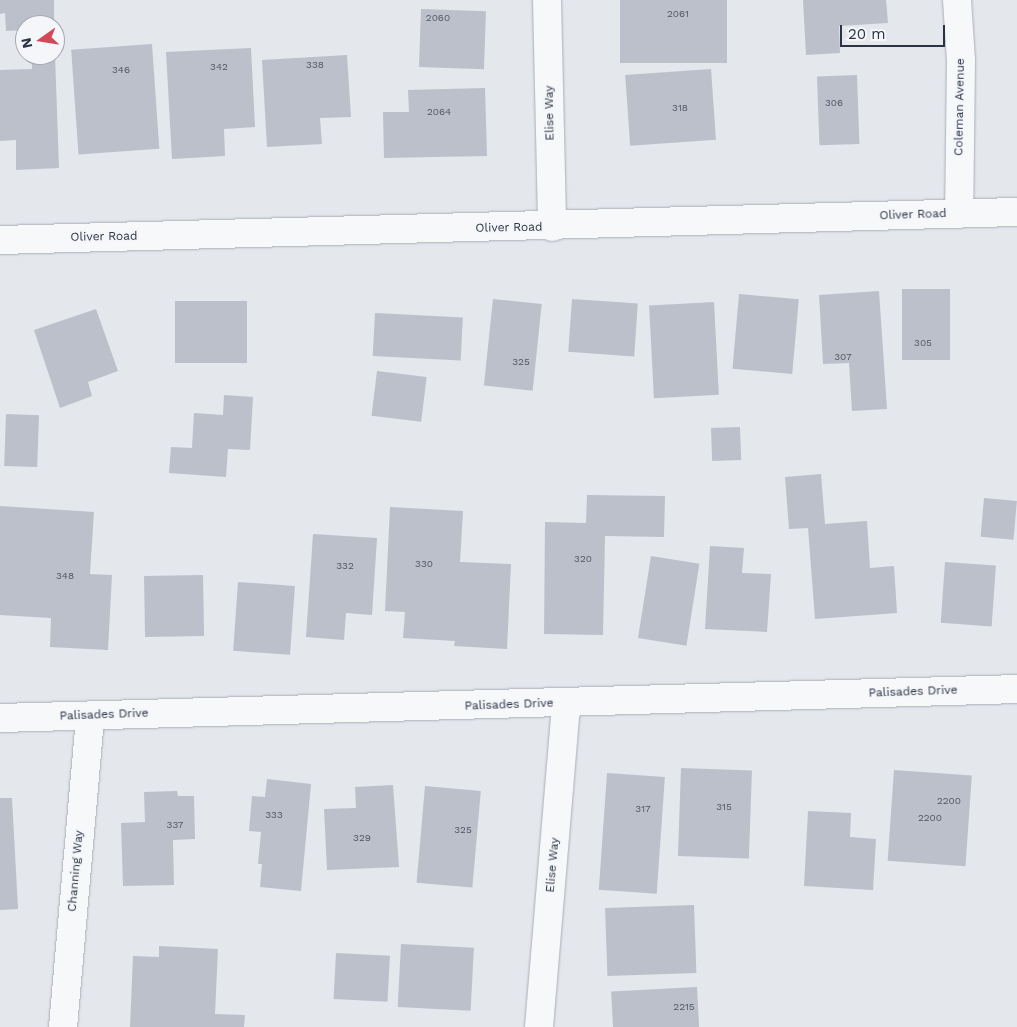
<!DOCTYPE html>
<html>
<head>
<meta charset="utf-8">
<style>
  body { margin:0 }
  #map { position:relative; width:1017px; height:1027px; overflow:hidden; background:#e4e7ec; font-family:"Work Sans",sans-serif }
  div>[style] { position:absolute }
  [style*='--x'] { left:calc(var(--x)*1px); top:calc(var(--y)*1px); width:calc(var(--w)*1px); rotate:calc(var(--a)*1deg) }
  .building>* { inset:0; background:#bbc0ca; transform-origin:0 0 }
  .roads { filter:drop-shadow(0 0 1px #a9aeb7) drop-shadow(0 0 1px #a9aeb7) }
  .street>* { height:28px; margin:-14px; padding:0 14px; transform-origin:14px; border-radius:14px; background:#f7f8fa }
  span { translate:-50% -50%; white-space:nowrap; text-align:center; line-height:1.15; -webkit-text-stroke:4px #f4f6f9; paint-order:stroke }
  .number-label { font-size:10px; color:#4f5766 }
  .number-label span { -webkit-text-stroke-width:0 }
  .street-label { font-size:12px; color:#2b3445 }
  .north { position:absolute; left:15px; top:15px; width:50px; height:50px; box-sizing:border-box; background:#f4f6f9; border:1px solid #a4a8b1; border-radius:50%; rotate:257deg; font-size:14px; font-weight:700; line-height:20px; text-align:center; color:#2b3445 }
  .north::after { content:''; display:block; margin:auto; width:18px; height:22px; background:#d1495b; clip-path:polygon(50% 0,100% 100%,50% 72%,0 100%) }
  .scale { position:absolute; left:840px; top:25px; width:105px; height:22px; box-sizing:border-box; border:2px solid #2b3445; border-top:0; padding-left:6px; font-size:15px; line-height:18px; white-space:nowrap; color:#2b3445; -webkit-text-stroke:4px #f4f6f9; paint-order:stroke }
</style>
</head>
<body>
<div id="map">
  <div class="building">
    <div style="clip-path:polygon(0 0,54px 0,54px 25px,25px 25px,25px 30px,6px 31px,5px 13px,0 14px)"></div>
    <div style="left:620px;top:0;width:107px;height:63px"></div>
    <div style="clip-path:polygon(803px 0,886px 0,888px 23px,839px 26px,840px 53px,806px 55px)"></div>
    <div style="left:421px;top:9px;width:65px;height:58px;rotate:2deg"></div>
    <div style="left:152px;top:44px;width:105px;height:81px;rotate:86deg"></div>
    <div style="clip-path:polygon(251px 48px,255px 127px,224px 129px,225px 156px,172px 159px,166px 52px)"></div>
    <div style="clip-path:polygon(32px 55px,55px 55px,59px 168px,16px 170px,16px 140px,0 141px,0 70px,32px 69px)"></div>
    <div style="clip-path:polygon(347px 55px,351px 117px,320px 118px,322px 144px,267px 147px,262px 60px)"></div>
    <div style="left:711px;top:69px;width:71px;height:86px;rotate:86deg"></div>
    <div style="left:857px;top:75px;width:69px;height:40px;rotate:88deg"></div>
    <div style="clip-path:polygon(485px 88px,487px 156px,384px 158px,383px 112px,409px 112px,408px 90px)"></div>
    <div style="left:902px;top:289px;width:48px;height:71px"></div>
    <div style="clip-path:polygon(879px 291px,887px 409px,852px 411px,849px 363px,823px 364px,819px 295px)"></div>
    <div style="left:739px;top:294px;width:60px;height:75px;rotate:5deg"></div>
    <div style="left:493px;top:299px;width:49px;height:87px;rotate:6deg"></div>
    <div style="left:572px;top:299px;width:66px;height:53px;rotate:4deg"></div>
    <div style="left:247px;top:301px;width:62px;height:72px;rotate:90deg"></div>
    <div style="left:714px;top:302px;width:93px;height:65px;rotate:87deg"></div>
    <div style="clip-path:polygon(96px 309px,118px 371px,88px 382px,92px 396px,60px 408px,34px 330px)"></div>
    <div style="left:375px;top:313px;width:88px;height:43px;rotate:3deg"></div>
    <div style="left:377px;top:371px;width:50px;height:45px;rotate:7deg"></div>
    <div style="clip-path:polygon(224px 395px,253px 397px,250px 450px,228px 449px,226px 477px,169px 473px,171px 447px,192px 448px,194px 413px,223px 415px)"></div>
    <div style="left:6px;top:414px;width:33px;height:52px;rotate:2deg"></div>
    <div style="left:740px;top:427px;width:33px;height:29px;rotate:88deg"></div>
    <div style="clip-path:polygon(821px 474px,825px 524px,867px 521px,870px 568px,894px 566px,897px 613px,815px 619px,808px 528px,789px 529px,785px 477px)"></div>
    <div style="clip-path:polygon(587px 495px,665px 496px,664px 537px,605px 536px,603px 635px,544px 634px,545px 522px,586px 523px)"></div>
    <div style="left:984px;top:498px;width:33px;height:39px;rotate:5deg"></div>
    <div style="clip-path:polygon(0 506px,94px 512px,90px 574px,112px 575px,108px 650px,50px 647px,51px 618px,0 615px)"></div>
    <div style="clip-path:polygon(390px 507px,463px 511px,460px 562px,511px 564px,507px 649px,454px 646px,455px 641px,403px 638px,405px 612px,385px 611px)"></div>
    <div style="clip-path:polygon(313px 534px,377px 538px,372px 615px,346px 613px,344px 640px,306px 637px)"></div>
    <div style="clip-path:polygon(710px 546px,744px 548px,742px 573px,771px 574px,767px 632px,705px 629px)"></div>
    <div style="left:651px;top:556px;width:49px;height:83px;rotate:9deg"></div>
    <div style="left:945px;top:562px;width:51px;height:61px;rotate:4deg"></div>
    <div style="left:203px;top:575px;width:61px;height:59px;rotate:89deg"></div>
    <div style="left:238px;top:582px;width:57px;height:69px;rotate:4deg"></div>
    <div style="left:681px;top:768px;width:71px;height:88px;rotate:2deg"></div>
    <div style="left:894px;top:770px;width:78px;height:91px;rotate:4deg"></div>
    <div style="left:607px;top:773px;width:58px;height:117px;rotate:4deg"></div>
    <div style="clip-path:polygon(267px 779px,311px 784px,301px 891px,260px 887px,262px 864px,258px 864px,261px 832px,249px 831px,252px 796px,265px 797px)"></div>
    <div style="clip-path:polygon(393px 785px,399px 867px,327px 870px,324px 809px,356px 808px,355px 787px)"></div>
    <div style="left:425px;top:786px;width:56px;height:97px;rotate:5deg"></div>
    <div style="clip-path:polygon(177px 791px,178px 796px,194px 796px,195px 839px,173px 840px,174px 885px,123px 886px,121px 823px,145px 822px,144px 792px)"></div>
    <div style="clip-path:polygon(0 798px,12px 798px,18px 909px,0 910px)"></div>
    <div style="clip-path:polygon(808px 811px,851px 813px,850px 837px,876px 839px,873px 890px,804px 886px)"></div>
    <div style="left:694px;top:905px;width:68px;height:89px;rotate:88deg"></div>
    <div style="left:401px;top:944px;width:73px;height:63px;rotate:3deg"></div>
    <div style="clip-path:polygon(159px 946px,218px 949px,215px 1014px,245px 1015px,244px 1027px,130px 1027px,133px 956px,159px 957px)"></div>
    <div style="left:336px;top:953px;width:54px;height:46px;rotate:3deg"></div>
    <div style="left:697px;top:987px;width:40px;height:86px;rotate:87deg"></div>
  </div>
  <div class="roads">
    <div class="street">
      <div style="--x:547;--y:0;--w:227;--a:88.7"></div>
      <div style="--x:957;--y:0;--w:60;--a:86.2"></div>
      <div style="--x:961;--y:60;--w:154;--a:90.7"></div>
      <div style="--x:0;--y:240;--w:1017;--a:-1.58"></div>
      <div style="--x:0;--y:718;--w:1017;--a:-1.63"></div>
      <div style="--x:63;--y:1027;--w:312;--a:-85"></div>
      <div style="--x:539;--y:1027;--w:325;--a:-85.2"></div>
    </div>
  </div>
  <div class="number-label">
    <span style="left:678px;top:14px">2061</span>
    <span style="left:438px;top:18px">2060</span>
    <span style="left:315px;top:65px">338</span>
    <span style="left:219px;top:67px">342</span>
    <span style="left:121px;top:70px">346</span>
    <span style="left:834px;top:103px">306</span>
    <span style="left:680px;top:108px">318</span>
    <span style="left:439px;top:112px">2064</span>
    <span style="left:923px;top:343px">305</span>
    <span style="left:843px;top:357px">307</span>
    <span style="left:521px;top:362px">325</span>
    <span style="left:583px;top:559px">320</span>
    <span style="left:424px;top:564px">330</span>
    <span style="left:345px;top:566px">332</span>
    <span style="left:65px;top:576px">348</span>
    <span style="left:949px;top:801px">2200</span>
    <span style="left:724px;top:807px">315</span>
    <span style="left:643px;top:809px">317</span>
    <span style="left:274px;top:815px">333</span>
    <span style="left:930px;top:818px">2200</span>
    <span style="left:175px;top:825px">337</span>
    <span style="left:463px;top:830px">325</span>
    <span style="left:362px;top:838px">329</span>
    <span style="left:684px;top:1007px">2215</span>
  </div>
  <div class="street-label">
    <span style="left:960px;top:107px;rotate:-89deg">Coleman Avenue</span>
    <span style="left:550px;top:113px;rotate:-91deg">Elise Way</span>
    <span style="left:913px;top:215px;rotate:-2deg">Oliver Road</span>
    <span style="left:509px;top:228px;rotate:-1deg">Oliver Road</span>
    <span style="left:104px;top:237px;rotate:-1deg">Oliver Road</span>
    <span style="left:913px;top:692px;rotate:-2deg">Palisades Drive</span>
    <span style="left:509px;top:705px;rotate:-2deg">Palisades Drive</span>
    <span style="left:104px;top:715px;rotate:-2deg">Palisades Drive</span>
    <span style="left:553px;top:865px;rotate:-85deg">Elise Way</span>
    <span style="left:76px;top:871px;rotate:-85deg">Channing Way</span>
  </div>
  <div class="north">N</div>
  <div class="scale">20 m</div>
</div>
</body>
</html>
